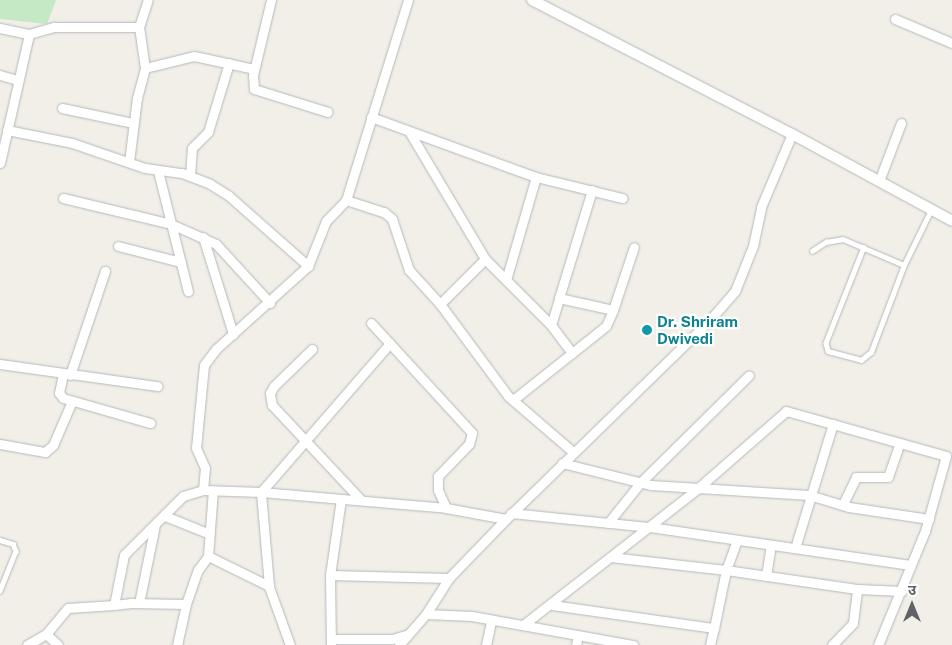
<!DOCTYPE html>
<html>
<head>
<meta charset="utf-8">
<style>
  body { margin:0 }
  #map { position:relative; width:952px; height:645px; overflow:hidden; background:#f1efe8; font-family:"Public Sans","Noto Sans Devanagari",sans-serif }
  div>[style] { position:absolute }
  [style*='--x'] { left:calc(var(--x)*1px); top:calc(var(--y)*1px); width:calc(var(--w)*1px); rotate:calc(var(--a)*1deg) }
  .green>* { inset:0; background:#c5e8c5 }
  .roads { filter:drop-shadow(0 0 1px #b5b8bc) drop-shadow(0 0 1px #b5b8bc) }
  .service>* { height:4.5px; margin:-2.25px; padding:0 2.25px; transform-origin:2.25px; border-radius:2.25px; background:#fff }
  .minor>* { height:9px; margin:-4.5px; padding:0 4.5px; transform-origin:4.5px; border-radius:4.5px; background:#fff }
  .tertiary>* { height:10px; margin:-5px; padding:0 5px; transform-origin:5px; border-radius:5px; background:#fff }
  .dots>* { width:14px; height:14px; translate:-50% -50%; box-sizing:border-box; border:2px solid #fff; border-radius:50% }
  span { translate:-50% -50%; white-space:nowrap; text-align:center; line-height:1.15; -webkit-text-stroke:4.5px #fff; paint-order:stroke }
  .culture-label { font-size:15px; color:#0d838f; font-weight:700 }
  .left { translate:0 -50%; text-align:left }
  .north { position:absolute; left:887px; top:580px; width:50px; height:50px; -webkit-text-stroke:4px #fff; paint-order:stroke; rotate:0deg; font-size:14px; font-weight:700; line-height:20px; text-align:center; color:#5f6368 }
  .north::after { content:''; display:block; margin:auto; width:18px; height:22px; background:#5f6368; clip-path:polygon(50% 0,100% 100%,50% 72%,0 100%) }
</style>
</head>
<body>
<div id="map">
  <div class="green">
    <div style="clip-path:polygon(0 0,56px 0,47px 24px,0 19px)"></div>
  </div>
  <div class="roads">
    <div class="service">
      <div style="--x:864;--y:247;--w:103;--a:111.6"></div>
      <div style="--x:826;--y:343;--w:8;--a:76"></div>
      <div style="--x:828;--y:351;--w:34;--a:15"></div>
      <div style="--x:861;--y:360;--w:13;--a:-39"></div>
      <div style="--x:871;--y:352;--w:93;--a:-69.2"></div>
      <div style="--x:904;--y:265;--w:61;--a:-63.9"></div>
      <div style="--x:812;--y:251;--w:17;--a:-33"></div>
      <div style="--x:826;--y:242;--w:17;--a:-10"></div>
      <div style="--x:843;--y:239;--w:66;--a:23.1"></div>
      <div style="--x:0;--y:540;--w:14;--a:17"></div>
      <div style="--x:13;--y:544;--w:8;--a:67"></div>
      <div style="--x:16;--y:551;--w:43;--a:111.8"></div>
    </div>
    <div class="minor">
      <div style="--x:271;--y:0;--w:77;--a:103.5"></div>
      <div style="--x:253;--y:75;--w:14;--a:86"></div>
      <div style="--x:254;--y:89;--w:77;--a:17.3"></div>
      <div style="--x:408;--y:0;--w:209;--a:107.2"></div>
      <div style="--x:346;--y:200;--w:40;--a:18"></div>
      <div style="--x:384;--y:212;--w:11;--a:41"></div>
      <div style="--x:392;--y:219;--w:54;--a:71.6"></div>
      <div style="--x:409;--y:270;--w:46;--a:47.6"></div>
      <div style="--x:440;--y:304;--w:64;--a:-45"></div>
      <div style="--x:895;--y:19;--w:62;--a:22.8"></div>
      <div style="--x:0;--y:28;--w:30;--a:12"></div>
      <div style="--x:145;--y:68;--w:50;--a:-13.8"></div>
      <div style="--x:194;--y:56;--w:61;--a:12.2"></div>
      <div style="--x:0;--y:75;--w:19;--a:16"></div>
      <div style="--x:62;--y:108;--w:73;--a:11.9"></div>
      <div style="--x:371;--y:117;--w:176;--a:20"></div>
      <div style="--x:536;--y:177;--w:89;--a:13.7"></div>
      <div style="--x:7;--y:130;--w:66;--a:11.3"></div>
      <div style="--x:72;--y:143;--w:77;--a:18.9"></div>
      <div style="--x:145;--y:168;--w:37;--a:8"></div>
      <div style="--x:182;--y:173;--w:30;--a:21"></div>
      <div style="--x:210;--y:184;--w:22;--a:32"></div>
      <div style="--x:229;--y:196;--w:106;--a:41.5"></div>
      <div style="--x:410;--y:133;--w:147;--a:59.2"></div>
      <div style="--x:485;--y:259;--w:93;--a:45"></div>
      <div style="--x:551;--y:325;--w:28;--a:-73"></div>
      <div style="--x:559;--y:298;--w:55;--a:12.5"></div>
      <div style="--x:613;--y:310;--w:66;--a:-71.6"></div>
      <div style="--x:129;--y:162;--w:64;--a:-82.9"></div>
      <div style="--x:137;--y:98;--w:31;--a:-75"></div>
      <div style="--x:145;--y:68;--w:41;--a:-98.3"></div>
      <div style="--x:139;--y:27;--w:28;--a:-72"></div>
      <div style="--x:0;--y:163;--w:132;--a:-77.3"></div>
      <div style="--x:29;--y:34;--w:26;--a:-16"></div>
      <div style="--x:54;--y:27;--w:85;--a:0"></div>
      <div style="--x:158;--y:171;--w:124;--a:76"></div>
      <div style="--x:190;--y:176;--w:28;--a:-86"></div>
      <div style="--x:192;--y:148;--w:23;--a:-45"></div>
      <div style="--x:208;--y:132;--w:72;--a:-73.1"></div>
      <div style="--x:879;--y:181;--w:62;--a:-69.2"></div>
      <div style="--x:63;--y:198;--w:111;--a:13.5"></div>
      <div style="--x:171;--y:224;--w:49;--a:24"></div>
      <div style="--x:216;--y:244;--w:80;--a:47.5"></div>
      <div style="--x:203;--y:237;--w:102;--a:72.8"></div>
      <div style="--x:118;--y:246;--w:65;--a:14.3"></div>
      <div style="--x:506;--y:280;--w:107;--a:-73.8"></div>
      <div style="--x:559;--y:298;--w:113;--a:-73"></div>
      <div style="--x:440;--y:304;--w:114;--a:53.5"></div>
      <div style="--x:508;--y:396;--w:86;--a:40.7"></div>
      <div style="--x:371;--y:323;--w:149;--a:47.4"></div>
      <div style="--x:472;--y:433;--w:11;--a:105"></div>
      <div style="--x:469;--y:444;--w:45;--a:134.1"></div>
      <div style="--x:438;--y:476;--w:14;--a:90"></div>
      <div style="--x:438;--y:490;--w:20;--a:66"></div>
      <div style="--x:312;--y:349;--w:53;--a:135.8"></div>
      <div style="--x:274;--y:386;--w:8;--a:120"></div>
      <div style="--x:270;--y:393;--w:12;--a:81"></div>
      <div style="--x:272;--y:405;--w:129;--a:46.9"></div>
      <div style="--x:572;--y:353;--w:43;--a:-38.5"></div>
      <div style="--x:606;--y:326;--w:17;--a:-66"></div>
      <div style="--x:0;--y:364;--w:159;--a:8"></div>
      <div style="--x:63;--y:374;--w:19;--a:102"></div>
      <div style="--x:59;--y:393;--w:6;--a:51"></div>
      <div style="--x:63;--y:398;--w:91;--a:16"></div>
      <div style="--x:70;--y:375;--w:110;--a:-71.4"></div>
      <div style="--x:513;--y:400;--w:75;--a:-38.5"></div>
      <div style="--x:572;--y:353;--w:35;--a:-127"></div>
      <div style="--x:0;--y:444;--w:46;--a:10.1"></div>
      <div style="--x:45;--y:452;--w:11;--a:-41"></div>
      <div style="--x:53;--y:445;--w:48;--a:-66.6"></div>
      <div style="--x:562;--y:463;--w:92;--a:13.9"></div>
      <div style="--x:651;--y:485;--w:158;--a:3.6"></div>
      <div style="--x:809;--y:495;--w:42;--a:16.7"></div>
      <div style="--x:849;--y:507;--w:81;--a:8.5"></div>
      <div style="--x:203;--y:490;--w:22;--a:-85"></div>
      <div style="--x:205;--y:468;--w:22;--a:-114"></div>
      <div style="--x:196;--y:448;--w:83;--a:-84.5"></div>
      <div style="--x:204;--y:365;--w:20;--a:-53"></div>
      <div style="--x:216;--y:349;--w:124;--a:-42.1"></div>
      <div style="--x:308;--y:266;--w:48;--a:-68.2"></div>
      <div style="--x:326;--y:221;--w:29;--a:-46"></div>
      <div style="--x:261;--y:492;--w:186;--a:4.9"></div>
      <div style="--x:446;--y:508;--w:61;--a:10.4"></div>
      <div style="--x:506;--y:519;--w:82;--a:134"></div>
      <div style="--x:449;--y:578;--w:43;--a:122.6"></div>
      <div style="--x:426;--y:614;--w:46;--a:2.5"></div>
      <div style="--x:472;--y:616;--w:164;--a:10.2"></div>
      <div style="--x:261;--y:492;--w:197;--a:-49.1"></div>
      <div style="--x:341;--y:499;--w:77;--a:98.2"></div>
      <div style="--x:330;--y:575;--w:119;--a:1.4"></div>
      <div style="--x:843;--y:504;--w:30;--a:-64"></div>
      <div style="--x:856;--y:477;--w:32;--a:0"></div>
      <div style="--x:888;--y:477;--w:36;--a:-71"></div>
      <div style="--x:511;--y:513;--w:140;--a:5.8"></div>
      <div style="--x:650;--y:527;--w:263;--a:8.3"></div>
      <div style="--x:165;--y:516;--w:48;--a:21.8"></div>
      <div style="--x:506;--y:519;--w:284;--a:-44.3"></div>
      <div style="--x:709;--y:321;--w:40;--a:-49"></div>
      <div style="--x:735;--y:291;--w:48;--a:-68.2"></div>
      <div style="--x:753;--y:246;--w:40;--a:-78"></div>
      <div style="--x:761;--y:207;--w:79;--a:-67"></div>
      <div style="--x:608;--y:523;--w:51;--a:-51.3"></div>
      <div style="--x:640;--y:483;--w:153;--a:-44.7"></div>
      <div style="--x:737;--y:540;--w:32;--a:110"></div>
      <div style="--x:726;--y:570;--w:132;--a:8.3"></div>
      <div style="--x:857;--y:589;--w:45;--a:2.5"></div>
      <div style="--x:795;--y:548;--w:130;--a:-73"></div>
      <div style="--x:208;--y:556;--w:66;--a:-85.7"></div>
      <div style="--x:330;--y:575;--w:70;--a:89.2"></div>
      <div style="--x:766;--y:576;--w:31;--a:-81"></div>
      <div style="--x:268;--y:584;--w:65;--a:70.2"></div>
      <div style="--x:139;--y:603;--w:80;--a:-78.4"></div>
      <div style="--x:552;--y:605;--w:164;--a:8.1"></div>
      <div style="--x:714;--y:628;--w:59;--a:-78.3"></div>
      <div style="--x:726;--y:570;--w:116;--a:-173.6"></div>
      <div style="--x:523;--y:625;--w:221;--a:-38"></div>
      <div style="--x:697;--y:489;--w:118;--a:-41.2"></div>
      <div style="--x:786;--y:411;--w:166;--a:15.7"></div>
      <div style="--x:946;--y:456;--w:78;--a:105.6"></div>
      <div style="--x:925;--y:531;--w:123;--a:112.4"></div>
      <div style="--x:331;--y:639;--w:61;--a:0"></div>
      <div style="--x:392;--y:639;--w:15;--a:-16"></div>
      <div style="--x:27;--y:645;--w:22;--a:-30"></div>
      <div style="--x:58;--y:645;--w:16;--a:-137"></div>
      <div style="--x:46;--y:634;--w:34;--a:-50"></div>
      <div style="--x:68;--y:608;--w:46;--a:-3.7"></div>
      <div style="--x:114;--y:605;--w:17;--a:-7"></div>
      <div style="--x:131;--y:603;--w:55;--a:1"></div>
      <div style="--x:186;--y:604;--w:36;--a:-71"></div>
      <div style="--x:198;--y:570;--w:17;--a:-54"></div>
      <div style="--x:208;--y:556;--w:68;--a:26.2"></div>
      <div style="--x:269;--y:586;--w:94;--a:-94.9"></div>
      <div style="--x:261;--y:492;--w:58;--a:-178"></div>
      <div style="--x:203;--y:490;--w:21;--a:163"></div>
      <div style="--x:183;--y:496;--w:83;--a:135"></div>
      <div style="--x:124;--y:555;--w:51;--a:101.3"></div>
      <div style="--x:177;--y:645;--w:42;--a:-77.6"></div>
      <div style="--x:399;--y:645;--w:41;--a:-48.9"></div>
      <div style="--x:486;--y:645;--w:24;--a:-78"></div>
      <div style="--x:576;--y:645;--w:10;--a:-79"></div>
      <div style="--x:710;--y:645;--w:17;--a:-77"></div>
      <div style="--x:832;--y:645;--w:30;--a:-46"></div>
      <div style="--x:853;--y:623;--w:34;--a:-83"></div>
    </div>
    <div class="tertiary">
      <div style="--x:532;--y:0;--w:292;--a:27.3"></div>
      <div style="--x:792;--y:134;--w:182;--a:28.5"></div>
    </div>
  </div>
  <div class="dots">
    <div style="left:647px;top:330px;background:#0f9aa8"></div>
  </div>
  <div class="culture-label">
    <span class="left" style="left:657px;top:330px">Dr. Shriram<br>Dwivedi</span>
  </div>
  <div class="north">उ</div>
</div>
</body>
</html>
